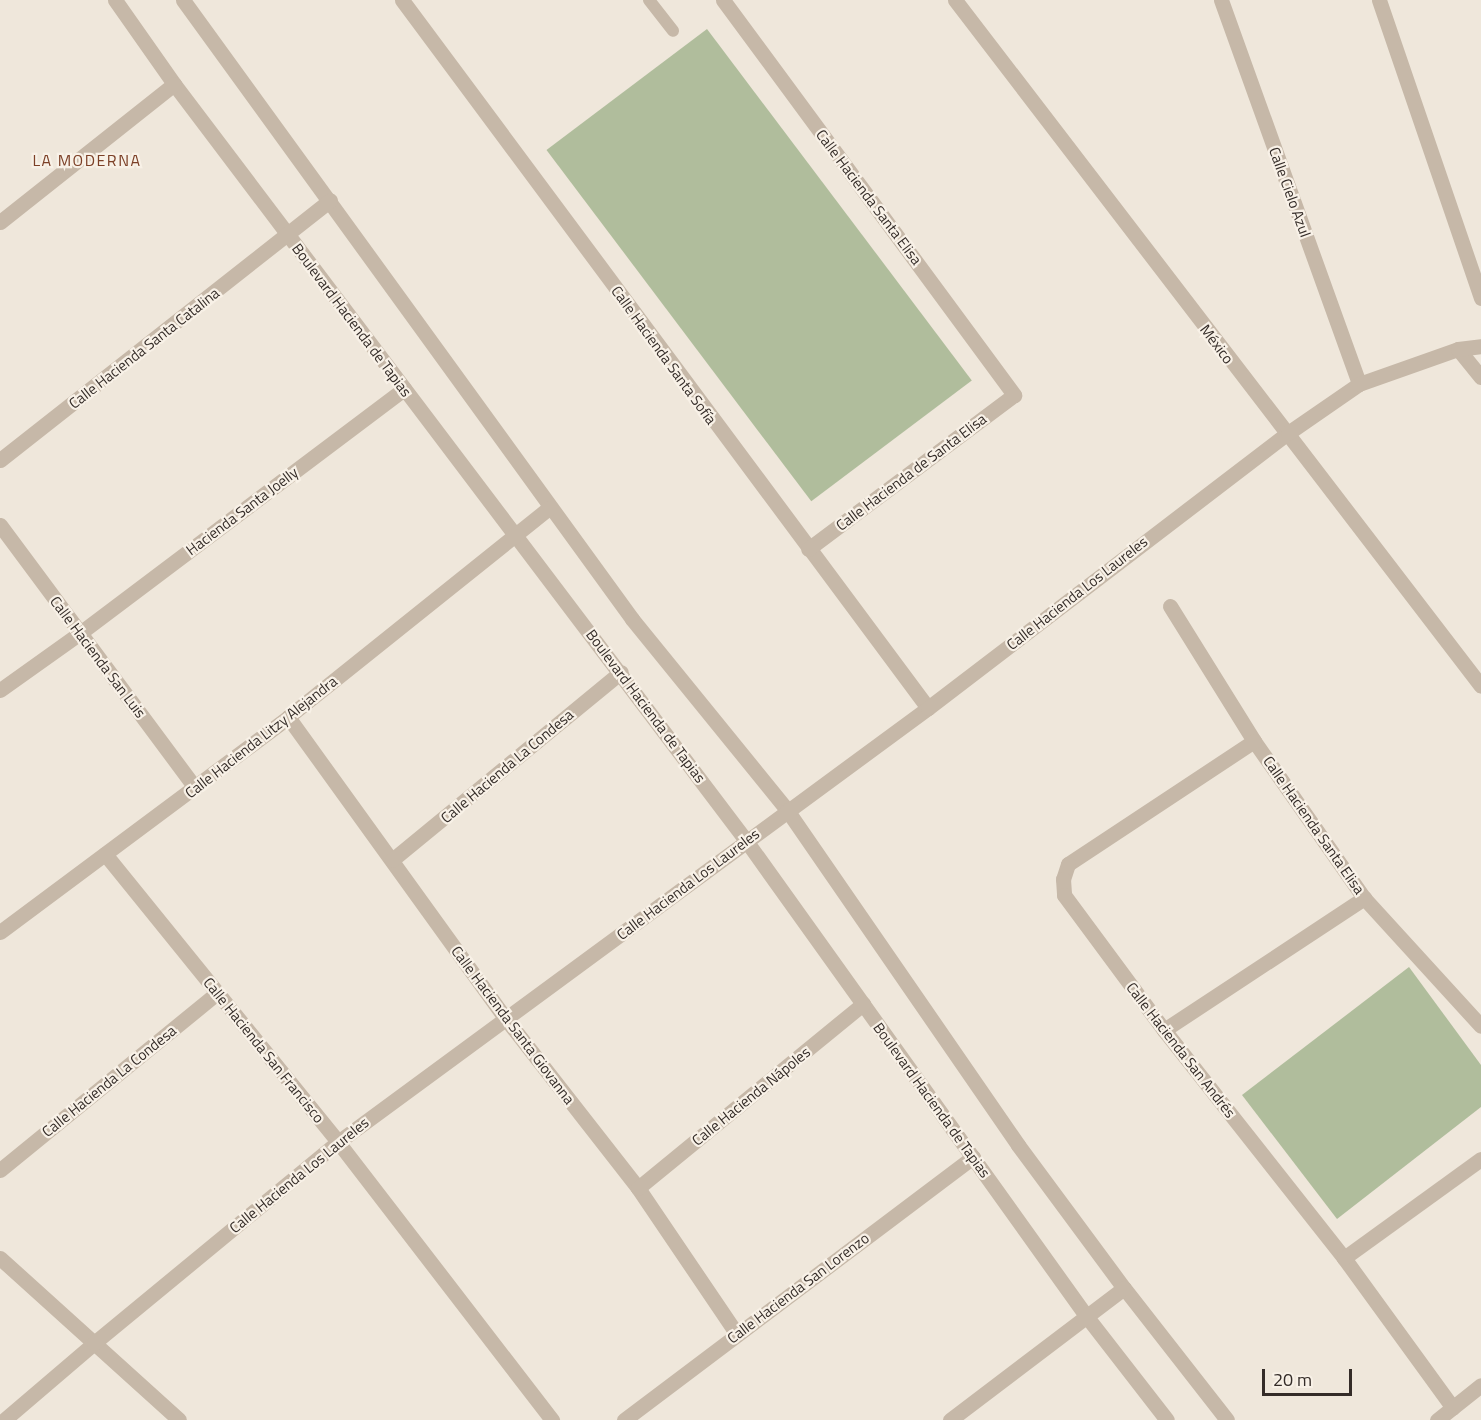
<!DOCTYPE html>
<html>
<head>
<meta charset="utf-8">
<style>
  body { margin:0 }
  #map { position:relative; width:1481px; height:1420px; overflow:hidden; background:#efe7db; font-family:"Titillium Web",sans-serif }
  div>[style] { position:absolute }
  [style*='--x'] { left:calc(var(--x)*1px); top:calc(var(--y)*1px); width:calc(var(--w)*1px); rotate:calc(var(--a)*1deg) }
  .green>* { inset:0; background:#b0bd9c; transform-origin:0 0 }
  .lane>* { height:12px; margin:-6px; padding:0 6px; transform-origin:6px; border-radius:6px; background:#c6b8a8 }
  .street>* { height:15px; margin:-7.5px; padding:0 7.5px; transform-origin:7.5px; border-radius:7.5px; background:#c6b8a8 }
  span { translate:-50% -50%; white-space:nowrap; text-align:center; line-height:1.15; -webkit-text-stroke:4.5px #f8f1e7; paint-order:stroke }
  .street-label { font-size:15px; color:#342c28 }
  .neighbourhood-label { font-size:16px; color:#7c4027; letter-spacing:1.5px }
  .scale { position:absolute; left:1262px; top:1369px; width:90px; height:27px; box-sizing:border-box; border:3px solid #342c28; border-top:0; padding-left:8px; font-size:18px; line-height:21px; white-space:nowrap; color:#342c28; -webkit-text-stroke:4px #f8f1e7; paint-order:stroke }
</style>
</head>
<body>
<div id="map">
  <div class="green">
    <div style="left:707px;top:29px;width:440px;height:201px;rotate:53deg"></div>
    <div style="clip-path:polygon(1409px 967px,1481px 1065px,1481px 1107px,1337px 1219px,1242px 1095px)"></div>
  </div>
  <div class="lane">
    <div style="--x:649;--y:0;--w:39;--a:52"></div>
  </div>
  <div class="street">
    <div style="--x:115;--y:0;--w:103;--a:54.9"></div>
    <div style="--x:174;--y:84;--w:950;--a:52.91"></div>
    <div style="--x:747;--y:842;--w:584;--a:54.41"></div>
    <div style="--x:1087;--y:1317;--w:130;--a:52.2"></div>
    <div style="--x:183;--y:0;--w:765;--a:54.04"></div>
    <div style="--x:632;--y:619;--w:246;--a:50.9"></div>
    <div style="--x:787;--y:810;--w:407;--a:55.4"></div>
    <div style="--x:1018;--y:1145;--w:178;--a:53.5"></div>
    <div style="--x:1124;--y:1288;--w:167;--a:52"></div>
    <div style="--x:402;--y:0;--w:882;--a:53.39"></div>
    <div style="--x:723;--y:0;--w:491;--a:53.6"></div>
    <div style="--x:1014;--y:395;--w:257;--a:143.2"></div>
    <div style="--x:955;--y:0;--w:864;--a:52.52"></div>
    <div style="--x:1221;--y:0;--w:408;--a:70.2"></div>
    <div style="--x:1379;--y:0;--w:315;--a:71.1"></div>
    <div style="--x:0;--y:222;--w:222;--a:-38.4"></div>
    <div style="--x:1458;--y:349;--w:36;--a:51"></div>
    <div style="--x:0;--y:460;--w:420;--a:-38.2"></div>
    <div style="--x:0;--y:525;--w:327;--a:53.4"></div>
    <div style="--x:1170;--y:606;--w:159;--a:58.1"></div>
    <div style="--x:1254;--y:741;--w:192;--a:55"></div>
    <div style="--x:1364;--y:898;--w:173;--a:47.6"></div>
    <div style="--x:0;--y:690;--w:98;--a:-35.5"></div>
    <div style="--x:80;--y:633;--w:406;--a:-37"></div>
    <div style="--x:288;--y:717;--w:372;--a:54.2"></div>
    <div style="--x:506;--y:1019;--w:214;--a:52"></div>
    <div style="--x:638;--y:1188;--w:176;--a:55.9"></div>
    <div style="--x:1254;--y:741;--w:223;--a:146.5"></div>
    <div style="--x:1068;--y:864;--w:16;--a:108"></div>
    <div style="--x:1063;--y:879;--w:16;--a:86"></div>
    <div style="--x:1064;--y:895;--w:168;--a:53.5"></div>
    <div style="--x:1164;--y:1030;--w:290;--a:51.7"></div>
    <div style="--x:1344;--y:1258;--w:185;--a:54"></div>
    <div style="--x:105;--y:854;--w:370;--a:51"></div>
    <div style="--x:338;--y:1142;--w:351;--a:52.4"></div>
    <div style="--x:392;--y:860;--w:296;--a:-39.4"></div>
    <div style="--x:0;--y:932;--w:359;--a:-36.7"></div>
    <div style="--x:288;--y:717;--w:334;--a:-38.7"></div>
    <div style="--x:1164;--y:1030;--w:240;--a:-33.4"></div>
    <div style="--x:0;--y:1170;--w:280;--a:-39.2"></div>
    <div style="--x:638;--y:1188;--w:291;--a:-39.3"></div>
    <div style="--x:0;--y:1258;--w:241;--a:42.1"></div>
    <div style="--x:1344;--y:1258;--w:169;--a:-35.9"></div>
    <div style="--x:4;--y:1420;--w:118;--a:-40.5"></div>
    <div style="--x:94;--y:1343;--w:316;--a:-39.5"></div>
    <div style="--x:338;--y:1142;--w:732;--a:-36.34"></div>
    <div style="--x:928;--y:708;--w:453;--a:-37.4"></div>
    <div style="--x:1288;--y:433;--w:86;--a:-34.6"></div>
    <div style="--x:1359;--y:384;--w:105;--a:-19.5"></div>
    <div style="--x:1458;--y:349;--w:23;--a:-7"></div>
    <div style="--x:624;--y:1420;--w:437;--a:-37"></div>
    <div style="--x:950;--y:1420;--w:218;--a:-37.2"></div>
    <div style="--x:1437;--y:1420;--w:56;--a:-38.5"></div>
  </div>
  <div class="street-label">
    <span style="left:1290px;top:192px;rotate:70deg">Calle Cielo Azul</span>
    <span style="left:869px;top:197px;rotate:53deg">Calle Hacienda Santa Elisa</span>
    <span style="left:352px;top:320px;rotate:53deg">Boulevard Hacienda de Tapias</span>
    <span style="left:1217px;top:344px;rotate:53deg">México</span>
    <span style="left:144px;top:348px;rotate:-38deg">Calle Hacienda Santa Catalina</span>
    <span style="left:664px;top:355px;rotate:54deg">Calle Hacienda Santa Sofía</span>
    <span style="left:911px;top:472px;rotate:-37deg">Calle Hacienda de Santa Elisa</span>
    <span style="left:242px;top:511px;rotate:-37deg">Hacienda Santa Joelly</span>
    <span style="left:1077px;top:593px;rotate:-38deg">Calle Hacienda Los Laureles</span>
    <span style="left:98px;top:657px;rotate:53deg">Calle Hacienda San Luis</span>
    <span style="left:646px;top:706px;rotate:53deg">Boulevard Hacienda de Tapias</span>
    <span style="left:261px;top:737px;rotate:-38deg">Calle Hacienda Litzy Alejandra</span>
    <span style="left:507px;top:766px;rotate:-40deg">Calle Hacienda La Condesa</span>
    <span style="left:1314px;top:825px;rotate:55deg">Calle Hacienda Santa Elisa</span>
    <span style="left:688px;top:884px;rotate:-37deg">Calle Hacienda Los Laureles</span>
    <span style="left:513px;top:1025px;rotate:53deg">Calle Hacienda Santa Giovanna</span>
    <span style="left:264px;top:1050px;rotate:51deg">Calle Hacienda San Francisco</span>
    <span style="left:1181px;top:1050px;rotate:52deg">Calle Hacienda San Andrés</span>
    <span style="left:109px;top:1081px;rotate:-39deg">Calle Hacienda La Condesa</span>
    <span style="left:751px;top:1096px;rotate:-39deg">Calle Hacienda Nápoles</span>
    <span style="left:932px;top:1100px;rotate:54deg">Boulevard Hacienda de Tapias</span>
    <span style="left:299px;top:1175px;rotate:-39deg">Calle Hacienda Los Laureles</span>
    <span style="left:798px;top:1288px;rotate:-37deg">Calle Hacienda San Lorenzo</span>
  </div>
  <div class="neighbourhood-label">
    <span style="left:87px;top:160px">LA MODERNA</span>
  </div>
  <div class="scale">20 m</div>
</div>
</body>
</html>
